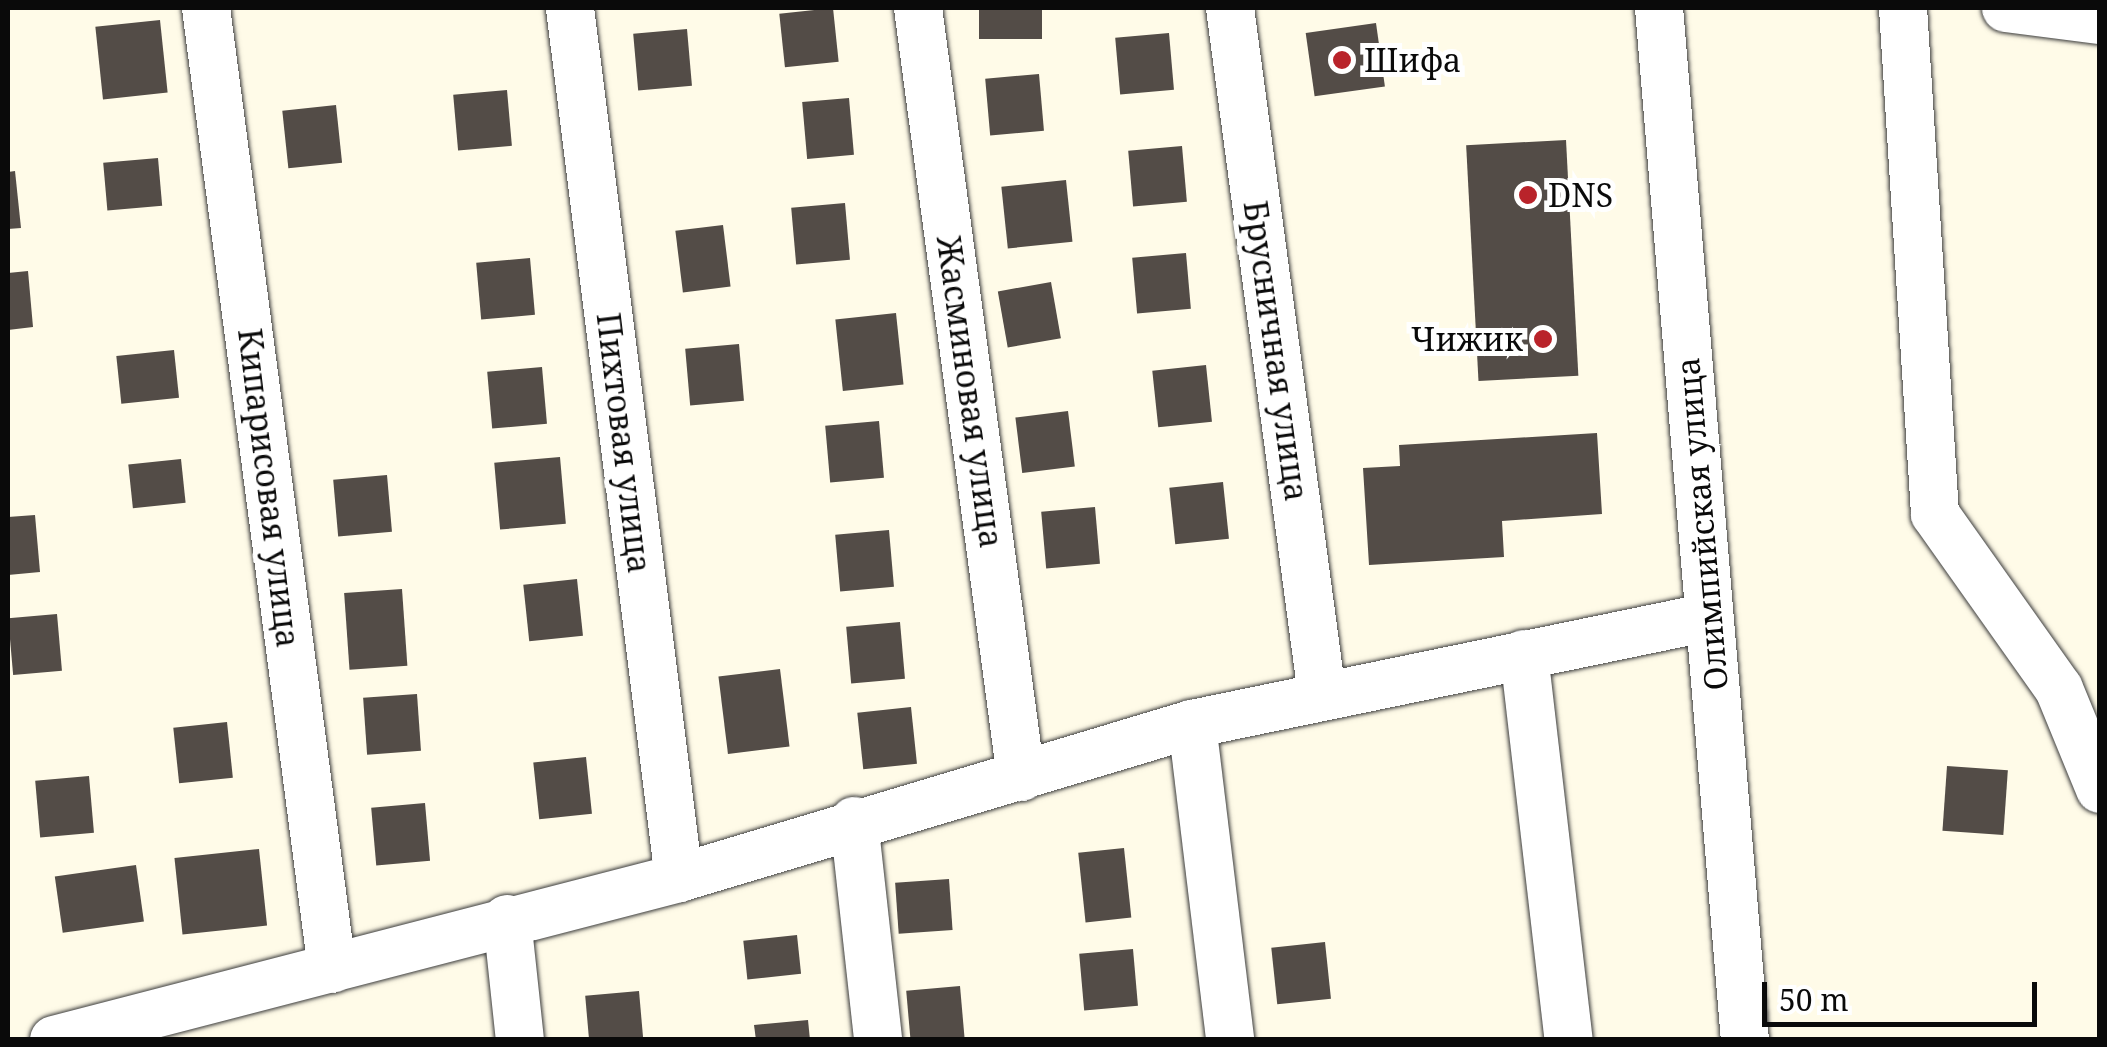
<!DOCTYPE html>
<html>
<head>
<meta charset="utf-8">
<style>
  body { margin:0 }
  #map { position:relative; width:2107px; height:1047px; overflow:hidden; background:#fffbe8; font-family:"Noto Serif",serif }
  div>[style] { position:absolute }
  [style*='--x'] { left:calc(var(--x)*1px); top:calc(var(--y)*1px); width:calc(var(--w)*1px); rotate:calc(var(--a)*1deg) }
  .building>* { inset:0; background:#534c47; transform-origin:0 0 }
  .roads { filter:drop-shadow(0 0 2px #3d3d3d) drop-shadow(0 0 2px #3d3d3d) }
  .minor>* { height:48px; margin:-24px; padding:0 24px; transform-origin:24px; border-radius:24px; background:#fff }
  .dots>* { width:28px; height:28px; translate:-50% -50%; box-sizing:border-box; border:5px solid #fff; border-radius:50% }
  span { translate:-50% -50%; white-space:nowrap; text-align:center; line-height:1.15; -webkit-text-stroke:10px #fff; paint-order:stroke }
  .poi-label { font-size:32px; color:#0a0a0a }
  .left { translate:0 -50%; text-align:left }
  .right { translate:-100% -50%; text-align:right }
  .street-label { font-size:32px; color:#0a0a0a }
  .frame { position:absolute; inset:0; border:10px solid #0a0a0a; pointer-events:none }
  .scale { position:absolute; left:1762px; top:982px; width:275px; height:45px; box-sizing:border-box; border:5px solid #0a0a0a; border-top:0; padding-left:12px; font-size:30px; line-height:35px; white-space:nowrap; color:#0a0a0a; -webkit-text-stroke:8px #fff; paint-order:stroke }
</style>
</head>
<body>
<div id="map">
  <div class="building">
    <div style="left:833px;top:8px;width:54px;height:54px;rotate:84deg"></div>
    <div style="left:979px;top:8px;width:63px;height:31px"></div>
    <div style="left:160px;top:20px;width:73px;height:65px;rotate:84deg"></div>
    <div style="left:1376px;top:23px;width:64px;height:71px;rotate:82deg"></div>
    <div style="left:687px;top:29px;width:57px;height:54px;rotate:85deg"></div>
    <div style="left:1169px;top:33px;width:57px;height:54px;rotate:85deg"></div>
    <div style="left:1039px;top:74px;width:57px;height:54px;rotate:85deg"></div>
    <div style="left:507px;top:90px;width:56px;height:54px;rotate:85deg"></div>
    <div style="left:849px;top:98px;width:57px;height:47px;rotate:85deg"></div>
    <div style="left:336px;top:105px;width:58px;height:54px;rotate:84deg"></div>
    <div style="left:1566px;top:140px;width:236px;height:100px;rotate:87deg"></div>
    <div style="left:1182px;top:146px;width:56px;height:54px;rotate:85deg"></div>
    <div style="left:158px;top:158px;width:48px;height:55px;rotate:85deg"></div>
    <div style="clip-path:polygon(15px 171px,21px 228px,8px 229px,8px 172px)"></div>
    <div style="left:1066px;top:180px;width:62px;height:65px;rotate:84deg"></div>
    <div style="left:845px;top:203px;width:57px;height:54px;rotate:85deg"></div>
    <div style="left:723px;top:225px;width:62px;height:48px;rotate:83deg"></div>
    <div style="left:1186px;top:253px;width:56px;height:54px;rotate:85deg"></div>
    <div style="left:530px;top:258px;width:57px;height:54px;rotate:85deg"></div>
    <div style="clip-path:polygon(28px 271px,33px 327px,8px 330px,8px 273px)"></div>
    <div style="left:1051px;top:282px;width:57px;height:54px;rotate:80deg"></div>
    <div style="left:896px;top:313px;width:72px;height:61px;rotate:84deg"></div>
    <div style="left:739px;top:344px;width:57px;height:54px;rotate:85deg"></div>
    <div style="left:174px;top:350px;width:48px;height:58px;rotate:84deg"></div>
    <div style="left:1206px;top:365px;width:57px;height:54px;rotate:84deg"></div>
    <div style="left:542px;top:367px;width:57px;height:55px;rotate:85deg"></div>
    <div style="left:1068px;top:411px;width:56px;height:53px;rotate:83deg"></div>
    <div style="left:879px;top:421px;width:57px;height:54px;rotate:85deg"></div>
    <div style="clip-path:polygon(1597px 433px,1602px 514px,1502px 521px,1504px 557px,1369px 565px,1363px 468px,1400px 466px,1399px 445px)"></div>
    <div style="left:560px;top:457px;width:67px;height:66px;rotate:85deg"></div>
    <div style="left:181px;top:459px;width:44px;height:53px;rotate:84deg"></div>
    <div style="left:387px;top:475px;width:57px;height:54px;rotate:85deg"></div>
    <div style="left:1223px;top:482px;width:57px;height:54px;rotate:84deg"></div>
    <div style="left:1095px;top:507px;width:57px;height:54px;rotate:85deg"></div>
    <div style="clip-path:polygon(35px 515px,40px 572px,8px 575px,8px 517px)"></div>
    <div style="left:889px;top:530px;width:57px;height:54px;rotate:85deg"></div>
    <div style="left:577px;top:579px;width:57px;height:54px;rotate:84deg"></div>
    <div style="left:402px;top:589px;width:77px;height:58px;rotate:86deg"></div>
    <div style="left:57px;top:614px;width:57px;height:49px;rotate:85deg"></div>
    <div style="left:900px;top:622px;width:57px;height:54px;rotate:85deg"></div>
    <div style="left:780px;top:669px;width:78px;height:62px;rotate:83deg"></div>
    <div style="left:417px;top:694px;width:57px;height:54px;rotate:86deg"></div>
    <div style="left:911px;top:707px;width:57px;height:54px;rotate:84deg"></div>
    <div style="left:227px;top:722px;width:56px;height:54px;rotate:84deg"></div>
    <div style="left:586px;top:757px;width:57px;height:53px;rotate:84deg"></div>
    <div style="left:1947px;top:766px;width:61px;height:65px;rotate:4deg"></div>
    <div style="left:89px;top:776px;width:57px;height:54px;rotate:85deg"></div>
    <div style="left:425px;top:803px;width:58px;height:54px;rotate:85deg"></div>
    <div style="left:1124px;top:848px;width:70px;height:46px;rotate:84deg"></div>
    <div style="left:259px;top:849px;width:77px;height:85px;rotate:84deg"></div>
    <div style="left:136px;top:865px;width:57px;height:82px;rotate:82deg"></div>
    <div style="left:949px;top:879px;width:51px;height:54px;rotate:86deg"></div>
    <div style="left:797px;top:935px;width:39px;height:54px;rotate:84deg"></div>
    <div style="left:1325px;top:942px;width:57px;height:54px;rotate:84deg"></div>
    <div style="left:1133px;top:949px;width:57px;height:54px;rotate:85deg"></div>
    <div style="left:960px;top:986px;width:54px;height:54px;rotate:85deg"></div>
    <div style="left:639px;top:991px;width:49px;height:54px;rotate:85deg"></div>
    <div style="clip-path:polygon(808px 1020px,810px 1040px,756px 1040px,754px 1025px)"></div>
  </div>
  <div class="roads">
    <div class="minor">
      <div style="--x:206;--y:8;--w:969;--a:82.53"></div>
      <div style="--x:570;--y:8;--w:877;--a:82.86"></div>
      <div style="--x:918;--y:8;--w:776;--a:82.37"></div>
      <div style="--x:1230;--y:8;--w:693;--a:82.37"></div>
      <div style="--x:1659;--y:8;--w:1036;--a:85.24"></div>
      <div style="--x:1903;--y:8;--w:507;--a:86.38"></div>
      <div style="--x:1935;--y:514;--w:214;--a:54.7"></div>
      <div style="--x:2059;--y:689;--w:108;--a:67.7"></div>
      <div style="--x:2006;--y:8;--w:95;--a:7.3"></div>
      <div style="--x:1524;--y:654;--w:389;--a:83.4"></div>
      <div style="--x:1192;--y:724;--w:318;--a:83.1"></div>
      <div style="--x:854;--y:821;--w:220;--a:83.7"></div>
      <div style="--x:507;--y:919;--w:122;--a:83.9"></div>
      <div style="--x:54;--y:1040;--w:646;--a:-14.53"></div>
      <div style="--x:679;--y:878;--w:536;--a:-16.71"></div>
      <div style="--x:1192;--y:724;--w:528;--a:-11.69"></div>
    </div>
  </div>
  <div class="dots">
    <div style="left:1342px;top:60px;background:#b9232a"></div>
    <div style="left:1528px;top:195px;background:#b9232a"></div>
    <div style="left:1543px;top:339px;background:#b9232a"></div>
  </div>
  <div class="poi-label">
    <span class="left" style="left:1364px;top:60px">Шифа</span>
    <span class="left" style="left:1548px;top:195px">DNS</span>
    <span class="right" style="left:1523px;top:339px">Чижик</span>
  </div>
  <div class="street-label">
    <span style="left:1276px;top:351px;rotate:82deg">Брусничная улица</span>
    <span style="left:970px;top:392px;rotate:82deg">Жасминовая улица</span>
    <span style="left:624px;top:443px;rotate:83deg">Пихтовая улица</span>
    <span style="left:269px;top:488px;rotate:83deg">Кипарисовая улица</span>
    <span style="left:1702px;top:524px;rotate:-95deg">Олимпийская улица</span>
  </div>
  <div class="frame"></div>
  <div class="scale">50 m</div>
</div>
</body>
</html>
